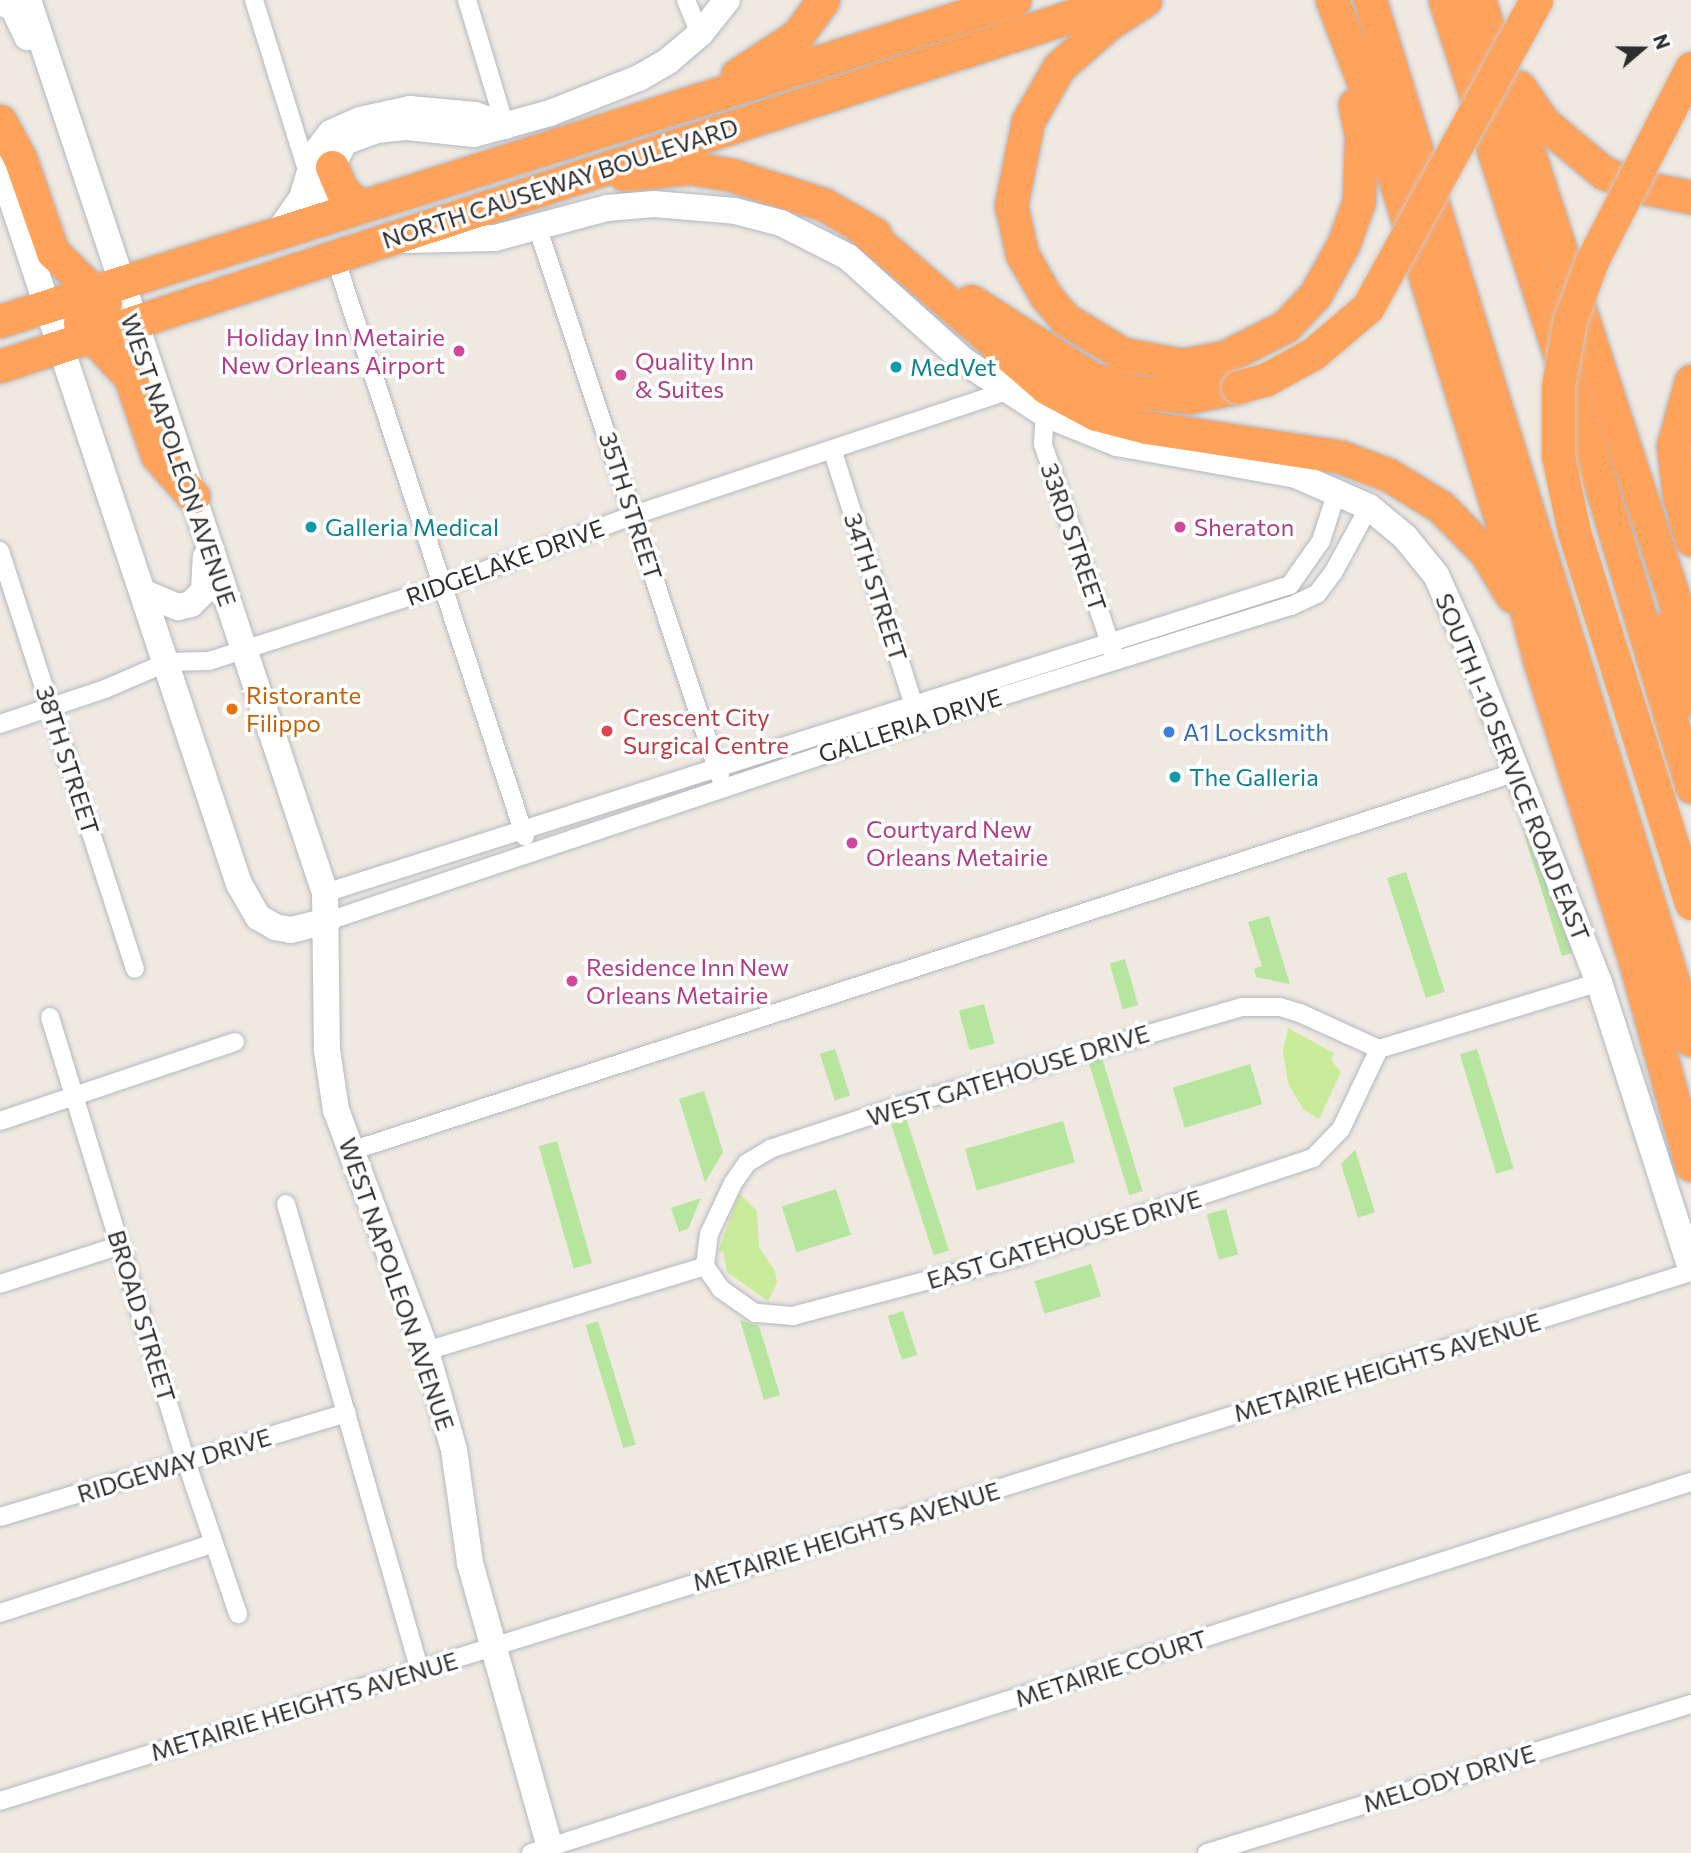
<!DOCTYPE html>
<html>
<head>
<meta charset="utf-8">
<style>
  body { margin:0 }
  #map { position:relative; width:1691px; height:1853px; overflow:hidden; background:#efe9e1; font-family:Commissioner,sans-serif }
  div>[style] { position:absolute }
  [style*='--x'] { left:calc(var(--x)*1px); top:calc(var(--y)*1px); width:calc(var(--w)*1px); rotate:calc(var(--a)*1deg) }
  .green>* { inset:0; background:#b6e59e; transform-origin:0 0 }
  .pitch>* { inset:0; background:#c9ec9a }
  .roads { filter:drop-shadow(0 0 2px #b4b7c1) drop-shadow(0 0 2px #b4b7c1) }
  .street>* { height:18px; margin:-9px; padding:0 9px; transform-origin:9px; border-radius:9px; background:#fff }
  .secondary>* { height:26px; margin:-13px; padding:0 13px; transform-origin:13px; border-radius:13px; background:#fff }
  .highway>* { height:33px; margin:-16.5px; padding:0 16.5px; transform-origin:16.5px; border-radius:16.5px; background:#ffa35c }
  .bridges { filter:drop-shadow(0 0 2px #c9c9c9) drop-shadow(0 0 2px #c9c9c9) }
  .highway-bridge>* { height:33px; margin:-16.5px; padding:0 16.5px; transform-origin:16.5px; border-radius:16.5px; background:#ffa35c }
  .dots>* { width:19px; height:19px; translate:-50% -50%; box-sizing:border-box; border:4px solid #fff; border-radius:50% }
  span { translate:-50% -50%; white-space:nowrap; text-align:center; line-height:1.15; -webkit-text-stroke:7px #fff; paint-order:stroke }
  .street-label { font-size:24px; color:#2e2e2e }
  .hotel-label { font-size:24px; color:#b23c85 }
  .right { translate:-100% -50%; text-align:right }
  .left { translate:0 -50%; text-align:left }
  .culture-label { font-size:24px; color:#0d838f }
  .food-label { font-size:24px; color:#c56008 }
  .health-label { font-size:24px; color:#be3a42 }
  .shop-label { font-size:24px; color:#366cbe }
  .north { position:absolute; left:1607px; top:14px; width:70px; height:70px; -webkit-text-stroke:5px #fff; paint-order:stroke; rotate:70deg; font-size:19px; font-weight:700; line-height:28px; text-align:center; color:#2e2e2e }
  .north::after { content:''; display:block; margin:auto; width:24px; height:32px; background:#2e2e2e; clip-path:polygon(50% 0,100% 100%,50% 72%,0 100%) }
</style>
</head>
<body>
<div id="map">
  <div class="green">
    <div style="clip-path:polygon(1535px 831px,1567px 928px,1572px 953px,1562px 956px,1524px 834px)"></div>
    <div style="left:1406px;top:872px;width:126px;height:20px;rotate:72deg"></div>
    <div style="clip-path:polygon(1269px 916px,1290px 984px,1256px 977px,1254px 969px,1262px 966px,1248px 922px)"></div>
    <div style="left:1125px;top:959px;width:48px;height:16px;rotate:74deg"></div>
    <div style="left:984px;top:1004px;width:41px;height:26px;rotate:75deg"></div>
    <div style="left:835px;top:1049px;width:49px;height:16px;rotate:72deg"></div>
    <div style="left:1477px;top:1049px;width:125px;height:18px;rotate:73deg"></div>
    <div style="left:1102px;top:1058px;width:139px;height:14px;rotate:73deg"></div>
    <div style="left:1250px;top:1064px;width:42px;height:81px;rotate:73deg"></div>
    <div style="clip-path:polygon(704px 1091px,723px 1152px,705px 1182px,679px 1099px)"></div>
    <div style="left:906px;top:1118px;width:139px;height:16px;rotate:72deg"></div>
    <div style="left:1063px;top:1121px;width:43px;height:102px;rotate:74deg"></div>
    <div style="left:557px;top:1141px;width:127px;height:19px;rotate:74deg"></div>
    <div style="clip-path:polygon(1355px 1150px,1375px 1212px,1358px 1218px,1341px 1164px)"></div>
    <div style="left:836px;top:1189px;width:48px;height:57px;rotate:72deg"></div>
    <div style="clip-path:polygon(701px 1198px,688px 1229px,679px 1232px,671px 1208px)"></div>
    <div style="left:1226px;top:1209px;width:47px;height:20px;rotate:75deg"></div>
    <div style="left:1091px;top:1264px;width:34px;height:59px;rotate:73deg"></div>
    <div style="left:903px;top:1311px;width:46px;height:16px;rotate:72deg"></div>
    <div style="clip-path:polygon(740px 1320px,759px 1326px,780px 1395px,764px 1400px)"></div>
    <div style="left:598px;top:1321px;width:129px;height:13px;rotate:73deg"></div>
  </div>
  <div class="pitch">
    <div style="clip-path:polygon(1288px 1028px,1334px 1053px,1331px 1060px,1341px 1072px,1319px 1119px,1303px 1109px,1288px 1083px,1283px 1051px)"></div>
    <div style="clip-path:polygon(739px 1193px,757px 1211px,759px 1247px,775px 1271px,777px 1283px,768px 1301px,727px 1272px,723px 1251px,718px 1252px)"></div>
  </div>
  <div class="roads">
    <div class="street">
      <div style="--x:254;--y:0;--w:181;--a:72.7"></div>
      <div style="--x:467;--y:0;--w:132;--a:73.2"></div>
      <div style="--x:686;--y:0;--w:37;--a:68"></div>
      <div style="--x:537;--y:226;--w:581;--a:71.63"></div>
      <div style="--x:335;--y:258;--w:609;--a:71.83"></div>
      <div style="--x:1045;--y:414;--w:30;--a:94"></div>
      <div style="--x:1043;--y:444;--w:219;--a:71.4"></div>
      <div style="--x:833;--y:452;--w:273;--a:72.3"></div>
      <div style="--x:0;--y:551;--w:439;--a:72.1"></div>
      <div style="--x:0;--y:724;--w:111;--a:-18.4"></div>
      <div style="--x:105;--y:689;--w:69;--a:-23.2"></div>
      <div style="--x:168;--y:662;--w:41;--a:-1.4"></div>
      <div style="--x:209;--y:661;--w:246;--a:-17.8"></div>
      <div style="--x:443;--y:586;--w:204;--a:-20.4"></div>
      <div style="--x:634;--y:515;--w:395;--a:-18.4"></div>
      <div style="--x:325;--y:893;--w:1013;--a:-17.7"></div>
      <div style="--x:1290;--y:585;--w:54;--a:-54.8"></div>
      <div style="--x:1321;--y:541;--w:52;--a:-72.3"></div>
      <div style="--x:328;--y:921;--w:644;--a:-18.55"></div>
      <div style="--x:939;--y:716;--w:369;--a:-17.4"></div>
      <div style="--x:1291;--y:606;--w:29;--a:-25"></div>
      <div style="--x:1317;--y:594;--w:26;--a:-53"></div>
      <div style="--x:1333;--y:573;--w:75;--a:-61.4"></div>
      <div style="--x:1241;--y:1007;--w:39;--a:0"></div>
      <div style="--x:1280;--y:1007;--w:21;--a:17"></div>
      <div style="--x:1300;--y:1013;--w:87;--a:24.5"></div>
      <div style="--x:1379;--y:1049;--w:89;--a:115.4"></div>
      <div style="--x:1341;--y:1129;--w:40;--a:134"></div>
      <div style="--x:1313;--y:1158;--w:317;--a:161.6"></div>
      <div style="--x:1012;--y:1258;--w:227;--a:165.2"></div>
      <div style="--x:793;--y:1316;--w:38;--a:-175"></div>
      <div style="--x:755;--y:1313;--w:42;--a:-144.8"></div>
      <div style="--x:721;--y:1289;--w:28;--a:-125"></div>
      <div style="--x:705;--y:1266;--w:32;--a:-83"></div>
      <div style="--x:709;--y:1234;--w:56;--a:-64.8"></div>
      <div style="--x:733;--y:1183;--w:24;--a:-55"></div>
      <div style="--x:747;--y:1163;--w:27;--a:-31"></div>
      <div style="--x:770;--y:1149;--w:131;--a:-18.3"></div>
      <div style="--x:894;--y:1108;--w:361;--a:-16.2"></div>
      <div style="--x:50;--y:1017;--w:464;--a:73"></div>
      <div style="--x:186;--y:1461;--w:162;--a:71.2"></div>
      <div style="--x:1379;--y:1049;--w:230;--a:-16.9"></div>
      <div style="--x:0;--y:1121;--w:248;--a:-18.6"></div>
      <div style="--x:351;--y:1151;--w:1226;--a:-18.01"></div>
      <div style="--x:286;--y:1204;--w:485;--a:74"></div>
      <div style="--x:0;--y:1284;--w:127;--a:-17.9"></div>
      <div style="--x:426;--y:1351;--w:292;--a:-16.9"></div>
      <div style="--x:0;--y:1517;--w:362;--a:-16.7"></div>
      <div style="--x:0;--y:1613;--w:225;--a:-18.1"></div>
      <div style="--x:0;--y:1801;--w:1772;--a:-17.37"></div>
      <div style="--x:531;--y:1853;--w:1218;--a:-17.74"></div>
      <div style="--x:1207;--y:1853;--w:506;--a:-17.11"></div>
    </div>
    <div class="secondary">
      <div style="--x:28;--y:0;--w:941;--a:71.6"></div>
      <div style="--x:325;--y:893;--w:157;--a:89.3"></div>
      <div style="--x:327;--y:1050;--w:61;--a:81.5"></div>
      <div style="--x:336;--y:1110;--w:257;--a:69.5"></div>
      <div style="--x:426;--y:1351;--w:103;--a:74.2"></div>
      <div style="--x:454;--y:1450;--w:114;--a:81.9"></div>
      <div style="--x:470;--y:1563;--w:295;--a:74.3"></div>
      <div style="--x:0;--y:1;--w:16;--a:30"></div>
      <div style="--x:14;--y:9;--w:31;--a:65"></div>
      <div style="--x:0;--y:164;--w:759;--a:71.64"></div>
      <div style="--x:239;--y:884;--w:38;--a:60"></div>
      <div style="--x:258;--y:917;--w:20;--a:30"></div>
      <div style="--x:275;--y:927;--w:16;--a:11"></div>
      <div style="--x:291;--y:930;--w:38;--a:-14"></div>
      <div style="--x:319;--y:220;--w:55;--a:-76.2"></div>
      <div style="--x:332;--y:167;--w:28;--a:-64"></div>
      <div style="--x:344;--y:142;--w:35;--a:-20"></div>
      <div style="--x:377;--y:130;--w:30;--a:-6"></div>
      <div style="--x:407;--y:127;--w:67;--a:6"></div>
      <div style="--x:474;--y:134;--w:79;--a:-15.4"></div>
      <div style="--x:550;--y:113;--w:96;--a:-21.5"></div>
      <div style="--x:639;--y:78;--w:34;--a:-30"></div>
      <div style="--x:668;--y:61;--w:42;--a:-40.2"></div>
      <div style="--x:700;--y:34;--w:43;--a:-51.5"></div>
      <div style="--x:277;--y:234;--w:44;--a:-55.2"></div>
      <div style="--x:302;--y:198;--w:48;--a:-73.1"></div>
      <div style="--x:316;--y:152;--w:24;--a:-52"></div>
      <div style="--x:331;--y:133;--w:32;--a:-24"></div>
      <div style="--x:360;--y:120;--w:51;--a:-12.4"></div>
      <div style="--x:410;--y:109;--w:65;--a:5.3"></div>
      <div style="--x:475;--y:115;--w:32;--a:20"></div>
      <div style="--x:405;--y:240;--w:90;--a:-1.3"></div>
      <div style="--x:495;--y:238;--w:116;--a:-15"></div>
      <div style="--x:607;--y:208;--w:47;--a:-4.9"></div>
      <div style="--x:654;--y:204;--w:81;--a:4.9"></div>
      <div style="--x:735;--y:211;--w:48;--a:14.6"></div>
      <div style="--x:781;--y:223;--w:75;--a:26.9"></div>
      <div style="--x:848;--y:257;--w:156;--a:41.9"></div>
      <div style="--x:964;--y:361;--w:97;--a:33.2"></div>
      <div style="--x:1045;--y:414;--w:78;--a:21.9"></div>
      <div style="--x:1117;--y:443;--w:182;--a:10.1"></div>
      <div style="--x:1296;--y:475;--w:80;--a:23.7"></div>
      <div style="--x:1369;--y:507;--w:47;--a:39.8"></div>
      <div style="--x:1405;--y:537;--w:49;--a:50.8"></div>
      <div style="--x:1436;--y:575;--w:76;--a:65.8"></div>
      <div style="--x:1467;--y:644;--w:363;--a:68.7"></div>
      <div style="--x:1599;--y:982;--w:300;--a:72.2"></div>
      <div style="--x:147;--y:594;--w:34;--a:23"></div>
      <div style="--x:178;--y:607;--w:13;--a:-13"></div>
      <div style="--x:191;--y:604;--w:18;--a:-45"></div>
      <div style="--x:204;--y:591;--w:34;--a:-87"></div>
    </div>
    <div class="highway">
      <div style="--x:1145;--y:0;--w:44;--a:147"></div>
      <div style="--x:1108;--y:24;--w:65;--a:138.7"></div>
      <div style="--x:1059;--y:67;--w:62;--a:119.9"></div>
      <div style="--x:1028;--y:121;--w:86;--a:101.4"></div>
      <div style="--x:1011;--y:205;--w:50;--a:77.3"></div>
      <div style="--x:1022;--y:254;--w:48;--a:60.3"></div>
      <div style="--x:1046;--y:296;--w:30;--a:50"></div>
      <div style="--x:1065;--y:319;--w:68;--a:31.1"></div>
      <div style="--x:1123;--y:354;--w:60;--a:10.6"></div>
      <div style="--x:1182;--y:365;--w:44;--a:-10.5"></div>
      <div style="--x:1225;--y:357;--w:68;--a:-26.9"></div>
      <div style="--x:1286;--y:326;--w:42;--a:-46.9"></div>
      <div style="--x:1315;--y:295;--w:57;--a:-60.8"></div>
      <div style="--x:1343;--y:245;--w:47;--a:-70"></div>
      <div style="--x:1359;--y:201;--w:67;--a:-88.3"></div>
      <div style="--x:1361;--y:134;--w:30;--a:-102"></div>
      <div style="--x:1332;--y:0;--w:106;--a:69"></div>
      <div style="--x:1370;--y:99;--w:470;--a:72.7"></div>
      <div style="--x:1510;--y:548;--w:118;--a:75.3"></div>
      <div style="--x:1540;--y:662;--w:318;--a:72.4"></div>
      <div style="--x:1636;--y:965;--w:207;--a:74.6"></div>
      <div style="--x:1370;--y:0;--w:1088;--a:72.85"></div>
      <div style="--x:1445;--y:0;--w:455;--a:72.1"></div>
      <div style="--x:1585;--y:433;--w:369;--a:73.3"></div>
      <div style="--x:1479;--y:0;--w:685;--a:71.96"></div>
      <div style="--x:737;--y:75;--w:73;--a:-33.3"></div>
      <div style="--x:798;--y:35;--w:43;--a:-54.5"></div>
      <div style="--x:1519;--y:87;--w:44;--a:55.2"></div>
      <div style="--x:1544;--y:123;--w:78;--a:39.8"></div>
      <div style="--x:1604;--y:173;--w:45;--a:19.7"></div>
      <div style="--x:1646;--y:188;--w:46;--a:11.3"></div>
      <div style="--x:0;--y:121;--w:42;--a:61.6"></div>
      <div style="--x:20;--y:158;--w:100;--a:70.7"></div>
      <div style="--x:53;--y:252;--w:73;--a:44.4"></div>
      <div style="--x:332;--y:167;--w:25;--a:67"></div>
      <div style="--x:342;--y:190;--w:23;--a:43"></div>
      <div style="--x:624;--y:174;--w:67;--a:-5.1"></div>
      <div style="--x:691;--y:168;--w:42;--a:9.7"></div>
      <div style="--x:732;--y:175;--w:96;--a:17.7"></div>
      <div style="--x:823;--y:204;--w:60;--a:30"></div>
      <div style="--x:856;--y:223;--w:252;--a:40.8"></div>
      <div style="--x:1047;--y:388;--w:55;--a:28"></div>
      <div style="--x:1096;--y:414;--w:52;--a:14.6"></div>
      <div style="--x:1146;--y:427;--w:197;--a:8.7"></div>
      <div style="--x:1341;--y:457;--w:51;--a:20.6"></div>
      <div style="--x:1389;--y:475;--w:61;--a:31.6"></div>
      <div style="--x:1441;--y:507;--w:64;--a:45.6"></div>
      <div style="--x:1486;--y:553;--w:50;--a:58.8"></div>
      <div style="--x:971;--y:301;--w:143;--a:32.7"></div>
      <div style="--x:1091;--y:378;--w:49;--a:16.6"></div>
      <div style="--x:1138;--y:392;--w:51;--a:5.6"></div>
      <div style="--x:1189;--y:397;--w:50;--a:-11.5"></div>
      <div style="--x:0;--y:321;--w:1064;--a:-17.57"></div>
      <div style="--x:80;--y:323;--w:74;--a:47.2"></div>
      <div style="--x:130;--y:377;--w:83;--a:70.9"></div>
      <div style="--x:157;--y:455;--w:55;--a:48.7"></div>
      <div style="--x:0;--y:366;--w:1179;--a:-18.08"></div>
      <div style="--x:1691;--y:381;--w:67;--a:105.5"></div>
      <div style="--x:1673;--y:446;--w:50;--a:83.2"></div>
      <div style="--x:1679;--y:496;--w:45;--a:74.4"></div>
      <div style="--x:1667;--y:628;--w:75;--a:71.3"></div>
    </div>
  </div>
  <div class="bridges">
    <div class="highway-bridge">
      <div style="--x:1691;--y:68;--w:217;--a:117.2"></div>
      <div style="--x:1592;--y:261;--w:63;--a:110.4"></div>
      <div style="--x:1570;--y:320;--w:67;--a:100.3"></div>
      <div style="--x:1558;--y:386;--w:70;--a:90"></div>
      <div style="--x:1558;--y:456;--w:78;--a:78.1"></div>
      <div style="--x:1574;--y:532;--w:389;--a:72.5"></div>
      <div style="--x:1238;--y:387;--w:28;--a:-15"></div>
      <div style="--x:1265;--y:380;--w:56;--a:-28.9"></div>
      <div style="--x:1314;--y:353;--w:71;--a:-40.4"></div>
      <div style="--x:1368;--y:307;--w:350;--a:-61.3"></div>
    </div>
  </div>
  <div class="dots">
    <div style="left:459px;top:351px;background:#d1479c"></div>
    <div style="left:896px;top:367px;background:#0f9aa8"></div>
    <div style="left:621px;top:375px;background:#d1479c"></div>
    <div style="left:311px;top:527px;background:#0f9aa8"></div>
    <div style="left:1180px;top:527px;background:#d1479c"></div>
    <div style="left:232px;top:709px;background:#e8710a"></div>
    <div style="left:607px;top:731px;background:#e0444e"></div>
    <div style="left:1169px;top:732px;background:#3f7fe0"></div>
    <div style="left:1175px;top:777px;background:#0f9aa8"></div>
    <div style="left:852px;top:843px;background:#d1479c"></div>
    <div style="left:572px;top:981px;background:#d1479c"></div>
  </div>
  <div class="street-label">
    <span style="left:560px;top:183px;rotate:-18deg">NORTH CAUSEWAY BOULEVARD</span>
    <span style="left:179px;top:460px;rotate:71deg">WEST NAPOLEON AVENUE</span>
    <span style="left:631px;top:506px;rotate:72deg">35TH STREET</span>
    <span style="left:1074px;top:537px;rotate:71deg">33RD STREET</span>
    <span style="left:505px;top:562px;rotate:-20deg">RIDGELAKE DRIVE</span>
    <span style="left:876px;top:587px;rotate:72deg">34TH STREET</span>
    <span style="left:910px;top:725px;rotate:-18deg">GALLERIA DRIVE</span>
    <span style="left:68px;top:760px;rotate:72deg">38TH STREET</span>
    <span style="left:1513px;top:767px;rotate:68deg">SOUTH I-10 SERVICE ROAD EAST</span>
    <span style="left:1008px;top:1075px;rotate:-17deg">WEST GATEHOUSE DRIVE</span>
    <span style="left:1064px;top:1239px;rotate:-17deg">EAST GATEHOUSE DRIVE</span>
    <span style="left:397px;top:1284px;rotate:71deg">WEST NAPOLEON AVENUE</span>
    <span style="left:142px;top:1316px;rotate:73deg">BROAD STREET</span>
    <span style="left:1387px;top:1367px;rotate:-17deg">METAIRIE HEIGHTS AVENUE</span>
    <span style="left:174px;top:1465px;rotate:-17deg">RIDGEWAY DRIVE</span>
    <span style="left:846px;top:1536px;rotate:-17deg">METAIRIE HEIGHTS AVENUE</span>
    <span style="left:1111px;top:1668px;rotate:-18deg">METAIRIE COURT</span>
    <span style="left:304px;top:1706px;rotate:-17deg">METAIRIE HEIGHTS AVENUE</span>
    <span style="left:1449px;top:1778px;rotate:-17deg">MELODY DRIVE</span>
  </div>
  <div class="hotel-label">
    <span class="right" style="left:445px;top:351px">Holiday Inn Metairie<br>New Orleans Airport</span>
    <span class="left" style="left:635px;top:375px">Quality Inn<br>&amp; Suites</span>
    <span class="left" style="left:1194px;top:527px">Sheraton</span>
    <span class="left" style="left:866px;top:843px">Courtyard New<br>Orleans Metairie</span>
    <span class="left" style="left:586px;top:981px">Residence Inn New<br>Orleans Metairie</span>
  </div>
  <div class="culture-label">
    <span class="left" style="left:910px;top:367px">MedVet</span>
    <span class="left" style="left:325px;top:527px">Galleria Medical</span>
    <span class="left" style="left:1189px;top:777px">The Galleria</span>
  </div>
  <div class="food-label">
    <span class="left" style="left:246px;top:709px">Ristorante<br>Filippo</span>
  </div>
  <div class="health-label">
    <span class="left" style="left:623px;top:731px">Crescent City<br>Surgical Centre</span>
  </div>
  <div class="shop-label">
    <span class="left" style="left:1183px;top:732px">A1 Locksmith</span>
  </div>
  <div class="north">N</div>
</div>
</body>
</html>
